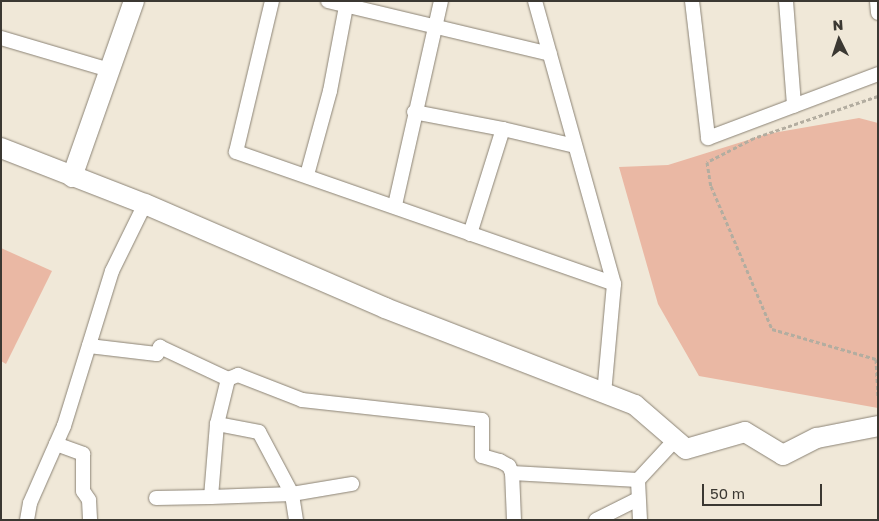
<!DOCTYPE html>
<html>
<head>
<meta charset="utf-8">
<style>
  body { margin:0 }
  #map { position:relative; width:879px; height:521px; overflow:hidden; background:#f0e8d8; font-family:"Golos Text",sans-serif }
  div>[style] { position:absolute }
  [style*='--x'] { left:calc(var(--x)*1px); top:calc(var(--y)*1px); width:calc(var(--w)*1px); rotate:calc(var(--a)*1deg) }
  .green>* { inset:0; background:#eab8a4 }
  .path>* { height:3px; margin-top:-1.5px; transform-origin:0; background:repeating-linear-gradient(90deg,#b3ada0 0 4px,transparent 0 6.5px) }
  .roads { filter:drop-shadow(0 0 1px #8b8375) drop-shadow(0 0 1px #8b8375) }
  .street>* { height:14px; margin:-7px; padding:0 7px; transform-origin:7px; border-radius:7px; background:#fff }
  .secondary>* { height:20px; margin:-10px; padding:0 10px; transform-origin:10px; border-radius:10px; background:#fff }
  span { translate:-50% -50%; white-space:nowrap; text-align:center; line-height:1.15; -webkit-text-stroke:5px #f0e8d8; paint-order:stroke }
  .frame { position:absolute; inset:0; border:2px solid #3b3832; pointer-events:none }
  .north { position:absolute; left:814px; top:15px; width:50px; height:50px; -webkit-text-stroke:4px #f0e8d8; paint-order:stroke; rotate:356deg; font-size:14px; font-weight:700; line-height:20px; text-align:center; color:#3b3832 }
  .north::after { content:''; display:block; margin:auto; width:18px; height:22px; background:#3b3832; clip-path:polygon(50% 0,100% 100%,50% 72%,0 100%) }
  .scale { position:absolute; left:702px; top:484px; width:120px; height:22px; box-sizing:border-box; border:2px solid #3b3832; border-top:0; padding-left:6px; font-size:15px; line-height:18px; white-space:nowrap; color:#3b3832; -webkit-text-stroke:4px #f0e8d8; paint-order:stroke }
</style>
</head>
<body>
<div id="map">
  <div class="green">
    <div style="clip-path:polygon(859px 118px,878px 123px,878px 408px,699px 376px,658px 304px,619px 167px,668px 165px,767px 134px)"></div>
    <div style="clip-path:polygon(1px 248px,52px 271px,6px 364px,1px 361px)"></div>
  </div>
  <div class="path">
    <div style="--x:878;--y:96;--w:131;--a:161.3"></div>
    <div style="--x:754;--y:138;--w:53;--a:152.9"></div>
    <div style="--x:707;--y:162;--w:24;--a:81"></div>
    <div style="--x:711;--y:186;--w:155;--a:66.9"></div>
    <div style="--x:772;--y:329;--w:108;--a:16.1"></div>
    <div style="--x:876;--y:359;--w:38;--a:87"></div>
  </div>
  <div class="roads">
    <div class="street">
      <div style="--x:272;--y:1;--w:155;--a:103.4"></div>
      <div style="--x:236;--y:152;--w:400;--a:19.2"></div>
      <div style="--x:328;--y:1;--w:228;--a:13.4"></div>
      <div style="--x:535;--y:1;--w:294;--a:74.4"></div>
      <div style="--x:614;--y:284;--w:109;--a:95.2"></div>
      <div style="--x:692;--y:1;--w:138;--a:83.3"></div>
      <div style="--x:708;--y:138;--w:182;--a:-20.6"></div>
      <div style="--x:786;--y:1;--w:105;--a:85.6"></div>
      <div style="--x:877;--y:1;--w:12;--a:85"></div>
      <div style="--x:1;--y:38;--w:114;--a:16.4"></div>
      <div style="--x:414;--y:112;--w:91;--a:10.8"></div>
      <div style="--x:307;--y:175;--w:87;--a:-74.7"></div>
      <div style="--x:330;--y:91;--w:92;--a:-79.3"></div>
      <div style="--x:395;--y:205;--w:209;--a:-77.3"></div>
      <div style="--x:470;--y:234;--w:110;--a:-72.6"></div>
      <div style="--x:503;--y:129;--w:74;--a:13.3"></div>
      <div style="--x:89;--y:346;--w:68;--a:6.7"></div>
      <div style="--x:157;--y:354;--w:8;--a:-67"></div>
      <div style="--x:160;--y:347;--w:75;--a:25.2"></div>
      <div style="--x:228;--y:379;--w:46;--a:103.7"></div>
      <div style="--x:217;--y:424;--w:73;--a:94.7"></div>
      <div style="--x:211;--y:497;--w:55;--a:179"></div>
      <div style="--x:228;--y:379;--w:11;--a:-22"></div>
      <div style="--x:238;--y:375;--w:69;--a:21.3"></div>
      <div style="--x:302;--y:400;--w:181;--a:6.3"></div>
      <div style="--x:482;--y:420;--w:36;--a:90"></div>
      <div style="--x:482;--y:456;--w:19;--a:16"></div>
      <div style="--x:500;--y:461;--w:10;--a:29"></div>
      <div style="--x:509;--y:466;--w:8;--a:67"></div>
      <div style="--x:56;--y:444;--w:29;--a:20"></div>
      <div style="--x:83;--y:454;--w:37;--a:90"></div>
      <div style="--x:83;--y:491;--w:11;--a:56"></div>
      <div style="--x:89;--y:500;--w:20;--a:87"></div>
      <div style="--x:211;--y:497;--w:81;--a:-2.1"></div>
      <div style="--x:292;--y:494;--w:70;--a:-118"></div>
      <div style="--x:259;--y:432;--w:43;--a:-169.2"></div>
      <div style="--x:27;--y:520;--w:17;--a:-80"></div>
      <div style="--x:30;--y:503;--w:84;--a:-66.2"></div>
      <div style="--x:64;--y:426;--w:162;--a:-72.8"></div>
      <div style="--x:112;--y:271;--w:75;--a:-63.8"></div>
      <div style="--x:296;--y:520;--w:26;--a:-99"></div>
      <div style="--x:292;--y:494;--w:61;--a:-9.5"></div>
      <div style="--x:514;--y:520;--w:47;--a:-92.4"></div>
      <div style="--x:512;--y:473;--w:126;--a:3.2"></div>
      <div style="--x:596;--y:520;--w:47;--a:-26.6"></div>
      <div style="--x:640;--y:520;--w:40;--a:-92.9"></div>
      <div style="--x:638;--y:480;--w:54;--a:-47.2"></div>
    </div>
    <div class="secondary">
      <div style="--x:1;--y:148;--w:155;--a:21.3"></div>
      <div style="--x:145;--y:204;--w:262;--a:23.4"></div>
      <div style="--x:385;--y:308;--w:268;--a:21.2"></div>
      <div style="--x:635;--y:405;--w:67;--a:40.8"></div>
      <div style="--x:686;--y:449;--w:61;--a:-16.1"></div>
      <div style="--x:745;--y:432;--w:44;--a:31.2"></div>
      <div style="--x:783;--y:455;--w:38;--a:-27"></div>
      <div style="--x:817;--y:438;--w:62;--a:-11.1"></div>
      <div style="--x:72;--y:177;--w:187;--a:-70.6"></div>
    </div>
  </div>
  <div class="frame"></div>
  <div class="north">N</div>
  <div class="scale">50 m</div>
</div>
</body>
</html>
